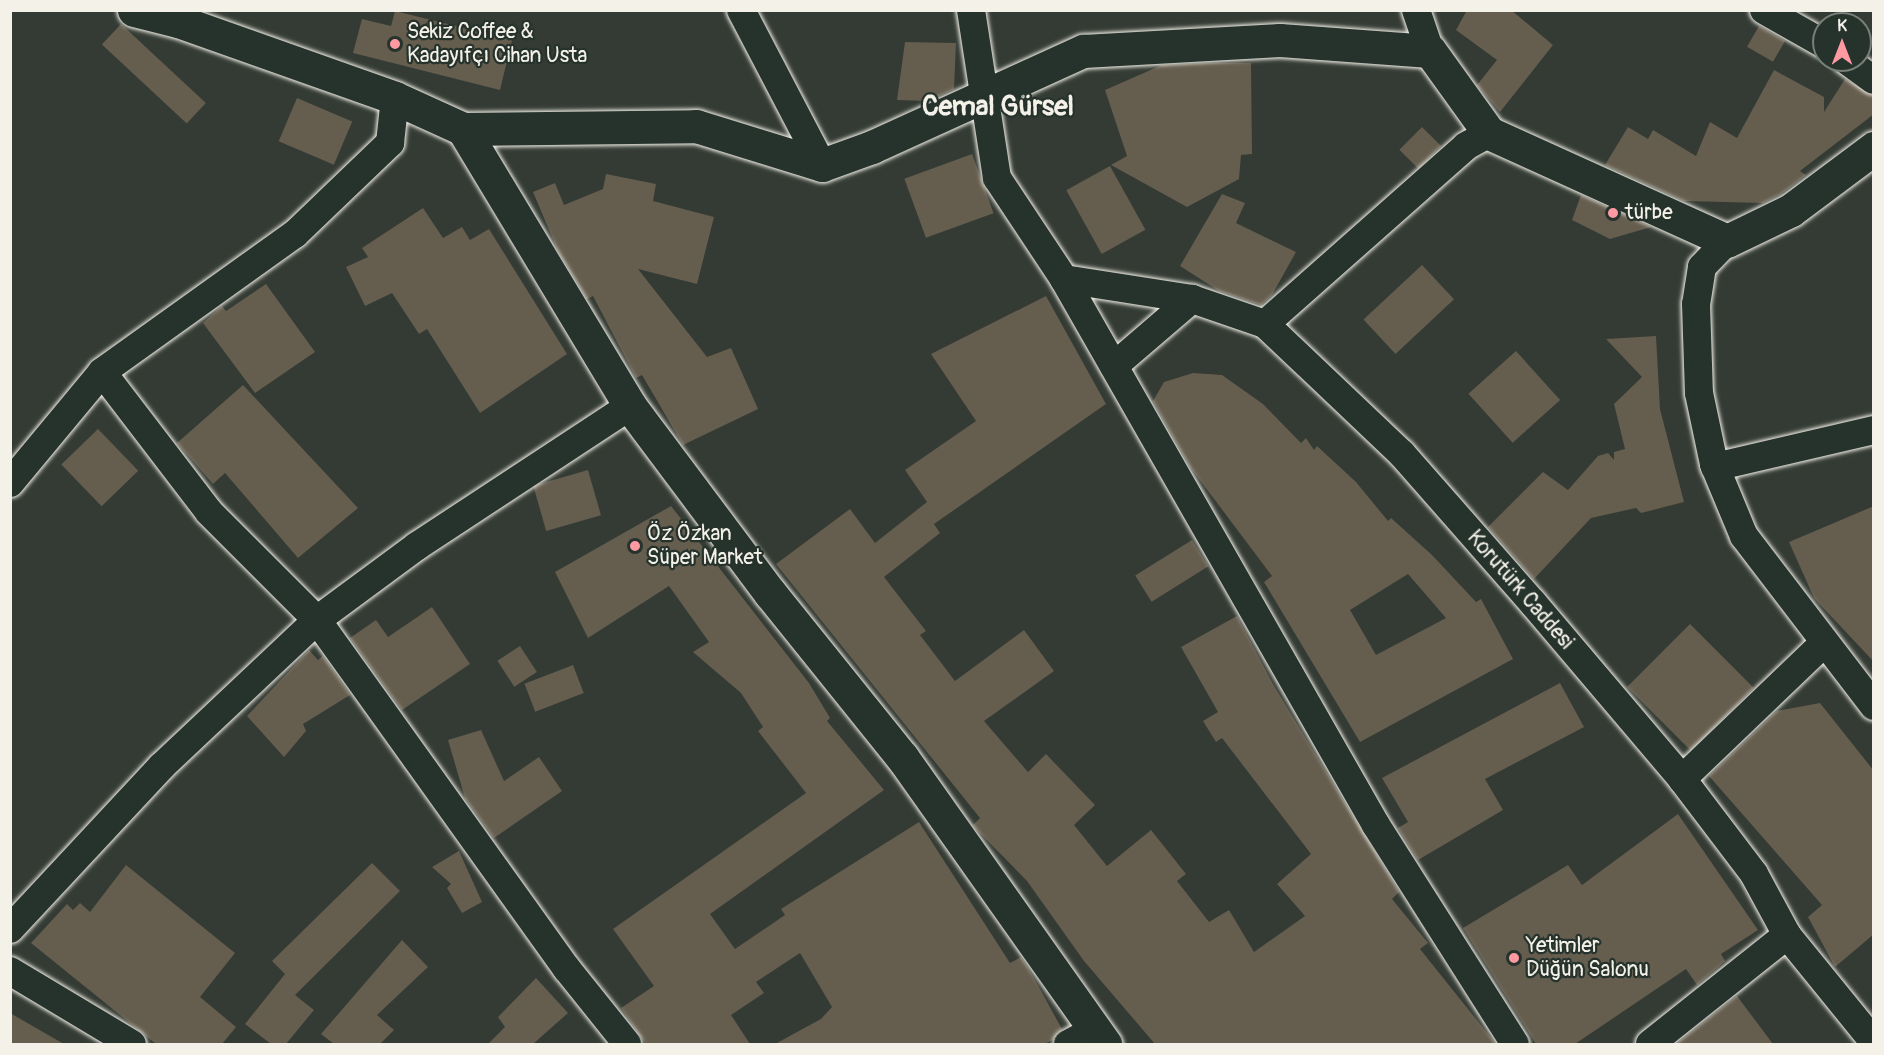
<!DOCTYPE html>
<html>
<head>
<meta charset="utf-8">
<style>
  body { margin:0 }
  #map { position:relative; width:1884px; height:1055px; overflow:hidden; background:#333b34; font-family:Pangolin,sans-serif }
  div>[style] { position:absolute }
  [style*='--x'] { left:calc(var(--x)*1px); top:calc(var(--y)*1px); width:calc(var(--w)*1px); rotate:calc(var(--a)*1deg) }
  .building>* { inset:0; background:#655d4e; transform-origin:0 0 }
  .roads { filter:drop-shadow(0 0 2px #f4f1e8) drop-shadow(0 0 2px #f4f1e8) }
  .minor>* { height:28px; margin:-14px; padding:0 14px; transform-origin:14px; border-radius:14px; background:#26332d }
  .tertiary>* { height:33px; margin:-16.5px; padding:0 16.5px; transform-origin:16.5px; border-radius:16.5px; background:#26332d }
  .dots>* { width:16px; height:16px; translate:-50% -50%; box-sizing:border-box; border:3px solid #26332d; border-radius:50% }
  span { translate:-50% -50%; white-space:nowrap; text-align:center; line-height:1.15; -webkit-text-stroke:4.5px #26332d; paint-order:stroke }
  .poi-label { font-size:21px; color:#f4f1e8 }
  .left { translate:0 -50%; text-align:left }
  .street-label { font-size:21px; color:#f4f1e8 }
  .district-label { font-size:27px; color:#f4f1e8; font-weight:700 }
  .frame { position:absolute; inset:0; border:12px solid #f4f1e8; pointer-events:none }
  .north { position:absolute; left:1812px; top:12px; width:60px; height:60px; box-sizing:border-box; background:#26332d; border:2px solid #787f78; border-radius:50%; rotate:0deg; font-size:16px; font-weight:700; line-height:24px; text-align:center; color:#f4f1e8 }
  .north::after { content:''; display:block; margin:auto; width:21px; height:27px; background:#ff9aa2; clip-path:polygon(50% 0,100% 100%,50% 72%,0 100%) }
</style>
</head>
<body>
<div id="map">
  <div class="building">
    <div style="clip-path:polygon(1467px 10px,1511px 10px,1553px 45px,1500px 112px,1477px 85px,1497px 60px,1456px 30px)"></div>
    <div style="clip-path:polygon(395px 11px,512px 40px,500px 90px,353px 53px,362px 19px,391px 26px)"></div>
    <div style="left:121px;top:24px;width:116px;height:28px;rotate:43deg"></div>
    <div style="left:1759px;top:26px;width:30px;height:24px;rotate:30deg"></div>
    <div style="clip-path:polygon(905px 42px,956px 43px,954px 89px,928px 101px,897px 100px)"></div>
    <div style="clip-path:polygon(1209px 63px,1251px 63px,1252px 154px,1241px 155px,1239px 179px,1187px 207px,1111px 165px,1127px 156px,1105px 90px,1162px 65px)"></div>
    <div style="clip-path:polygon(1774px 70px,1824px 97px,1824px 112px,1845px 79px,1874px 96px,1874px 114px,1800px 171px,1806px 175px,1781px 194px,1763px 203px,1684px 201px,1605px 165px,1628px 127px,1648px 139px,1653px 130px,1696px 156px,1710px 122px,1737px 138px)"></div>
    <div style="left:297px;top:98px;width:60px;height:47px;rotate:23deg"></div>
    <div style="left:1422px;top:127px;width:27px;height:32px;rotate:45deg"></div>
    <div style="left:972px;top:154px;width:63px;height:72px;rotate:70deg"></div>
    <div style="left:1110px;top:166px;width:73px;height:50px;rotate:61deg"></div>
    <div style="clip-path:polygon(606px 174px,656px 184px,653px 201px,714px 217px,697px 284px,638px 269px,707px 357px,731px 348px,758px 409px,683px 445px,642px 375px,636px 378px,593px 296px,587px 299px,558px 251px,533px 192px,555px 183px,564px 205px,603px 189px)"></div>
    <div style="clip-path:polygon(1222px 194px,1245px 203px,1236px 223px,1296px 252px,1272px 295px,1261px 305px,1219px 291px,1180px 266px)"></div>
    <div style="clip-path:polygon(1581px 195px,1651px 227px,1610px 239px,1572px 220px)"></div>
    <div style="clip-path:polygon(423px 208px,443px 238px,462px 227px,470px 240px,489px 229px,567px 354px,480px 413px,427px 329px,419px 334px,392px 293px,365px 306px,346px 267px,368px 257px,362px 248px)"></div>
    <div style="left:1422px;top:265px;width:47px;height:80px;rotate:47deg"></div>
    <div style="clip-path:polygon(266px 284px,315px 352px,255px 393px,203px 323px,222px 306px,226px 311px)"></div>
    <div style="clip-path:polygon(1046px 296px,1106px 404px,934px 524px,940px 533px,884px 577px,926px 631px,920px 635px,955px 681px,1024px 630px,1054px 671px,984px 721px,1028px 772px,1046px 754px,1095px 805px,1074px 825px,1107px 866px,1151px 830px,1186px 874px,1177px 881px,1209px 922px,1229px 910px,1254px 952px,1305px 916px,1277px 884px,1311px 854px,1222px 738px,1216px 742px,1203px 721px,1218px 712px,1181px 647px,1237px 616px,1274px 686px,1399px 892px,1392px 899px,1428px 943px,1420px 949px,1496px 1044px,1155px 1044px,1084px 961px,1027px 881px,976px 829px,973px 825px,980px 818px,776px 564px,850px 509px,875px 543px,927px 502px,905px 470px,976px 421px,931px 354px)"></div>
    <div style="clip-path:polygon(1656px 336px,1660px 409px,1684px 502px,1641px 513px,1636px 508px,1591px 518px,1534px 579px,1488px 527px,1543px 472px,1568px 490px,1598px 456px,1608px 453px,1614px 460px,1614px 452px,1625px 449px,1614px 404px,1642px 377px,1606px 339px)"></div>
    <div style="left:1516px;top:351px;width:66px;height:64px;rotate:48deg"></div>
    <div style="clip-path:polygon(evenodd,1193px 373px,1222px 375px,1263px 404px,1301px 443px,1306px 438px,1314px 450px,1317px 446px,1356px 482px,1388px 521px,1391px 518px,1432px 555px,1476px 602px,1481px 599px,1513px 659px,1360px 742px,1264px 582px,1272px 576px,1190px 467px,1153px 401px,1164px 382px,1193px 373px,1408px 574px,1446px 618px,1376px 655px,1350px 610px,1408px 574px)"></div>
    <div style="clip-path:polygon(243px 385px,358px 508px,298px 558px,225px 473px,213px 484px,177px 443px)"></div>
    <div style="left:98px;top:429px;width:58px;height:51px;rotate:46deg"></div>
    <div style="left:588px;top:470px;width:47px;height:57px;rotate:74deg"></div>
    <div style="clip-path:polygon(671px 506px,809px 683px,830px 718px,827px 721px,884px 790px,710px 914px,735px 949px,785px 915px,781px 909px,919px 822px,1010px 963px,1021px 957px,1030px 971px,1062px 1029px,1053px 1040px,1044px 1044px,775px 1044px,821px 1019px,832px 1007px,800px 953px,756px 982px,764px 993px,731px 1015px,750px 1044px,646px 1044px,621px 1008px,654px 986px,613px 929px,806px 793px,758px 731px,763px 727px,741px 693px,693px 652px,709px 642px,669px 586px,588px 638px,555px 572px)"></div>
    <div style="clip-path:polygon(1874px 506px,1874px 662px,1814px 598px,1789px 542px)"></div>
    <div style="left:1192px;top:540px;width:31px;height:67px;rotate:58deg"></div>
    <div style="clip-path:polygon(432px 607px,470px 664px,402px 710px,350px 638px,376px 620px,388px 637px)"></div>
    <div style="left:1690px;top:624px;width:90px;height:89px;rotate:45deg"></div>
    <div style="left:520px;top:646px;width:31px;height:27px;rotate:57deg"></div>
    <div style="clip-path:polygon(309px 650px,318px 660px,323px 656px,350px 695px,303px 724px,306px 731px,284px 757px,247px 716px)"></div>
    <div style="left:573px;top:665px;width:30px;height:52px;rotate:69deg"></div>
    <div style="clip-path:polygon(1560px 683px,1584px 727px,1485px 779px,1503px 810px,1418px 860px,1398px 828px,1408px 822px,1382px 778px)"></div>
    <div style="clip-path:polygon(1820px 703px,1874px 771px,1874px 934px,1835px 967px,1808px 917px,1822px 905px,1709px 776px,1777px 711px)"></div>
    <div style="clip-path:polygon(481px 730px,504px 781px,539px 757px,562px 791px,494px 838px,465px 798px,448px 740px)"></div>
    <div style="clip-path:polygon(1678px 814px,1758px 930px,1721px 954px,1725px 961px,1697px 985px,1686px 969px,1575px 1044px,1536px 1044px,1463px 928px,1568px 865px,1582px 885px)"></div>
    <div style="clip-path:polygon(459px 851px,482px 902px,462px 913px,447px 888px,451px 884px,432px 867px)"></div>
    <div style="clip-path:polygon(372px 863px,400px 891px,295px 995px,314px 1010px,286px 1044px,271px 1044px,245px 1024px,285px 974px,272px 961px)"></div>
    <div style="clip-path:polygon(126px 865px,235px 953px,200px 997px,236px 1027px,222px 1044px,156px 1044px,31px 943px,67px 904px,73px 910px,80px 903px,90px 912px)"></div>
    <div style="clip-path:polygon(402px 940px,428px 967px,377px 1015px,394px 1030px,380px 1044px,334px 1044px,321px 1034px)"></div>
    <div style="clip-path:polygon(536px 978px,568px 1013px,533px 1044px,488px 1044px,505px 1027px,498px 1017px)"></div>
    <div style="clip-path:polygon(1737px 996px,1773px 1044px,1676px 1044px)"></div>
    <div style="clip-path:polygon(10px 1013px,64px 1044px,10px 1044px)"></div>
  </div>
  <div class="roads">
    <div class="minor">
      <div style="--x:741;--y:10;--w:175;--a:62.4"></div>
      <div style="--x:971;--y:10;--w:170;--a:81.2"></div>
      <div style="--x:997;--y:178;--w:121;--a:56.4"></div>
      <div style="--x:1064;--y:279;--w:629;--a:60.26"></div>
      <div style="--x:1376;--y:825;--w:259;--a:57.6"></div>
      <div style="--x:1416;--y:10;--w:43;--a:71.1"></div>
      <div style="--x:1764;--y:10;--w:69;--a:29.5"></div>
      <div style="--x:1846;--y:60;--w:34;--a:36"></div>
      <div style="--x:1727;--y:241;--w:36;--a:134"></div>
      <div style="--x:1702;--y:267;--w:37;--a:99"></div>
      <div style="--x:1696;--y:304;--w:89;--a:88.1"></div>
      <div style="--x:1699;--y:393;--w:73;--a:78.1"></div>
      <div style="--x:1714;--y:464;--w:78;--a:67.4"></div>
      <div style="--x:1744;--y:536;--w:214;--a:52.6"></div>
      <div style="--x:1064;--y:279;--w:130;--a:8.9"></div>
      <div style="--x:1192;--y:299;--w:77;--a:18.9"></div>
      <div style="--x:1265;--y:324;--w:189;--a:43.5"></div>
      <div style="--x:1402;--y:454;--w:198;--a:48.7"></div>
      <div style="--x:1533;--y:603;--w:231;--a:49.7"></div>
      <div style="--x:1682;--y:779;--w:119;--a:52.8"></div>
      <div style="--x:1754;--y:874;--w:69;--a:61.6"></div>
      <div style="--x:1787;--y:935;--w:138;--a:50.9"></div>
      <div style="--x:1265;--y:324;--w:268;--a:-41.5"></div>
      <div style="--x:1466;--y:146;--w:26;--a:-29"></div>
      <div style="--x:1114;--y:366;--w:103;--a:-40.7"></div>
      <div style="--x:102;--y:372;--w:176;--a:52.6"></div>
      <div style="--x:209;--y:512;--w:153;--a:45"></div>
      <div style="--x:317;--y:620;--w:429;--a:54.4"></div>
      <div style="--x:567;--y:969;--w:96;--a:51.3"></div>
      <div style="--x:1715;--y:467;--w:163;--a:-13.1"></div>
      <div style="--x:10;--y:483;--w:144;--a:-50.3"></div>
      <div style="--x:102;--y:372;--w:237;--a:-35.6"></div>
      <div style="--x:295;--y:234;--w:132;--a:-43.8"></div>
      <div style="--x:390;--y:143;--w:45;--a:-83.7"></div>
      <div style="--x:1682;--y:779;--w:195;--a:-43.8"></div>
      <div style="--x:10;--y:929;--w:223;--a:-47"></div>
      <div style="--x:162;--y:766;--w:213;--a:-43.3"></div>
      <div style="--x:317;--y:620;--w:124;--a:-36.5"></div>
      <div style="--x:417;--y:546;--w:255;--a:-33.3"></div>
      <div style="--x:10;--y:971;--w:142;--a:30.9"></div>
      <div style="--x:1068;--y:1044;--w:30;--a:-28"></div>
      <div style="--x:1650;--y:1044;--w:175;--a:-38.5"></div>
    </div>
    <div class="tertiary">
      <div style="--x:134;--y:10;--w:45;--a:14"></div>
      <div style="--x:178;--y:21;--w:230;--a:19.5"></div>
      <div style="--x:395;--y:98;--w:75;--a:24.5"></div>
      <div style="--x:463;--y:129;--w:233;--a:-0.7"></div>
      <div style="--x:696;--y:126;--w:132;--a:17.2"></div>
      <div style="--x:822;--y:165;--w:53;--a:-19.8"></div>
      <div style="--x:872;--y:147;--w:232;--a:-24.5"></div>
      <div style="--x:1083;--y:51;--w:197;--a:-3.2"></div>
      <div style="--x:1280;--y:40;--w:150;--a:4.2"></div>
      <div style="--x:1430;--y:51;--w:101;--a:54.3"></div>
      <div style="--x:1489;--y:133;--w:261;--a:24.4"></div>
      <div style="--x:1727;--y:241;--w:71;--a:-25.8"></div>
      <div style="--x:1791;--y:210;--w:104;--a:-36.8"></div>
      <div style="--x:463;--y:129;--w:323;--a:58.9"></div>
      <div style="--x:630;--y:406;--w:234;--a:53.2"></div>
      <div style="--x:770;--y:593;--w:211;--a:51.2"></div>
      <div style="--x:902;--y:757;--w:352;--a:54.7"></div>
    </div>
  </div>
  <div class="dots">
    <div style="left:395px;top:44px;background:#ff9aa2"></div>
    <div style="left:1613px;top:213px;background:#ff9aa2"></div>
    <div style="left:635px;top:546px;background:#ff9aa2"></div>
    <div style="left:1514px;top:958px;background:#ff9aa2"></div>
  </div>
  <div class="poi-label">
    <span class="left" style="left:407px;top:44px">Sekiz Coffee &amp;<br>Kadayıfçı Cihan Usta</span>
    <span class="left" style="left:1625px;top:213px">türbe</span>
    <span class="left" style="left:647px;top:546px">Öz Özkan<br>Süper Market</span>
    <span class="left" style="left:1526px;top:958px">Yetimler<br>Düğün Salonu</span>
  </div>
  <div class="street-label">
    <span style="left:1520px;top:590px;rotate:49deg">Korutürk Caddesi</span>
  </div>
  <div class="district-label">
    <span style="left:998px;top:107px">Cemal Gürsel</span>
  </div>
  <div class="frame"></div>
  <div class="north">K</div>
</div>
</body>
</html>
